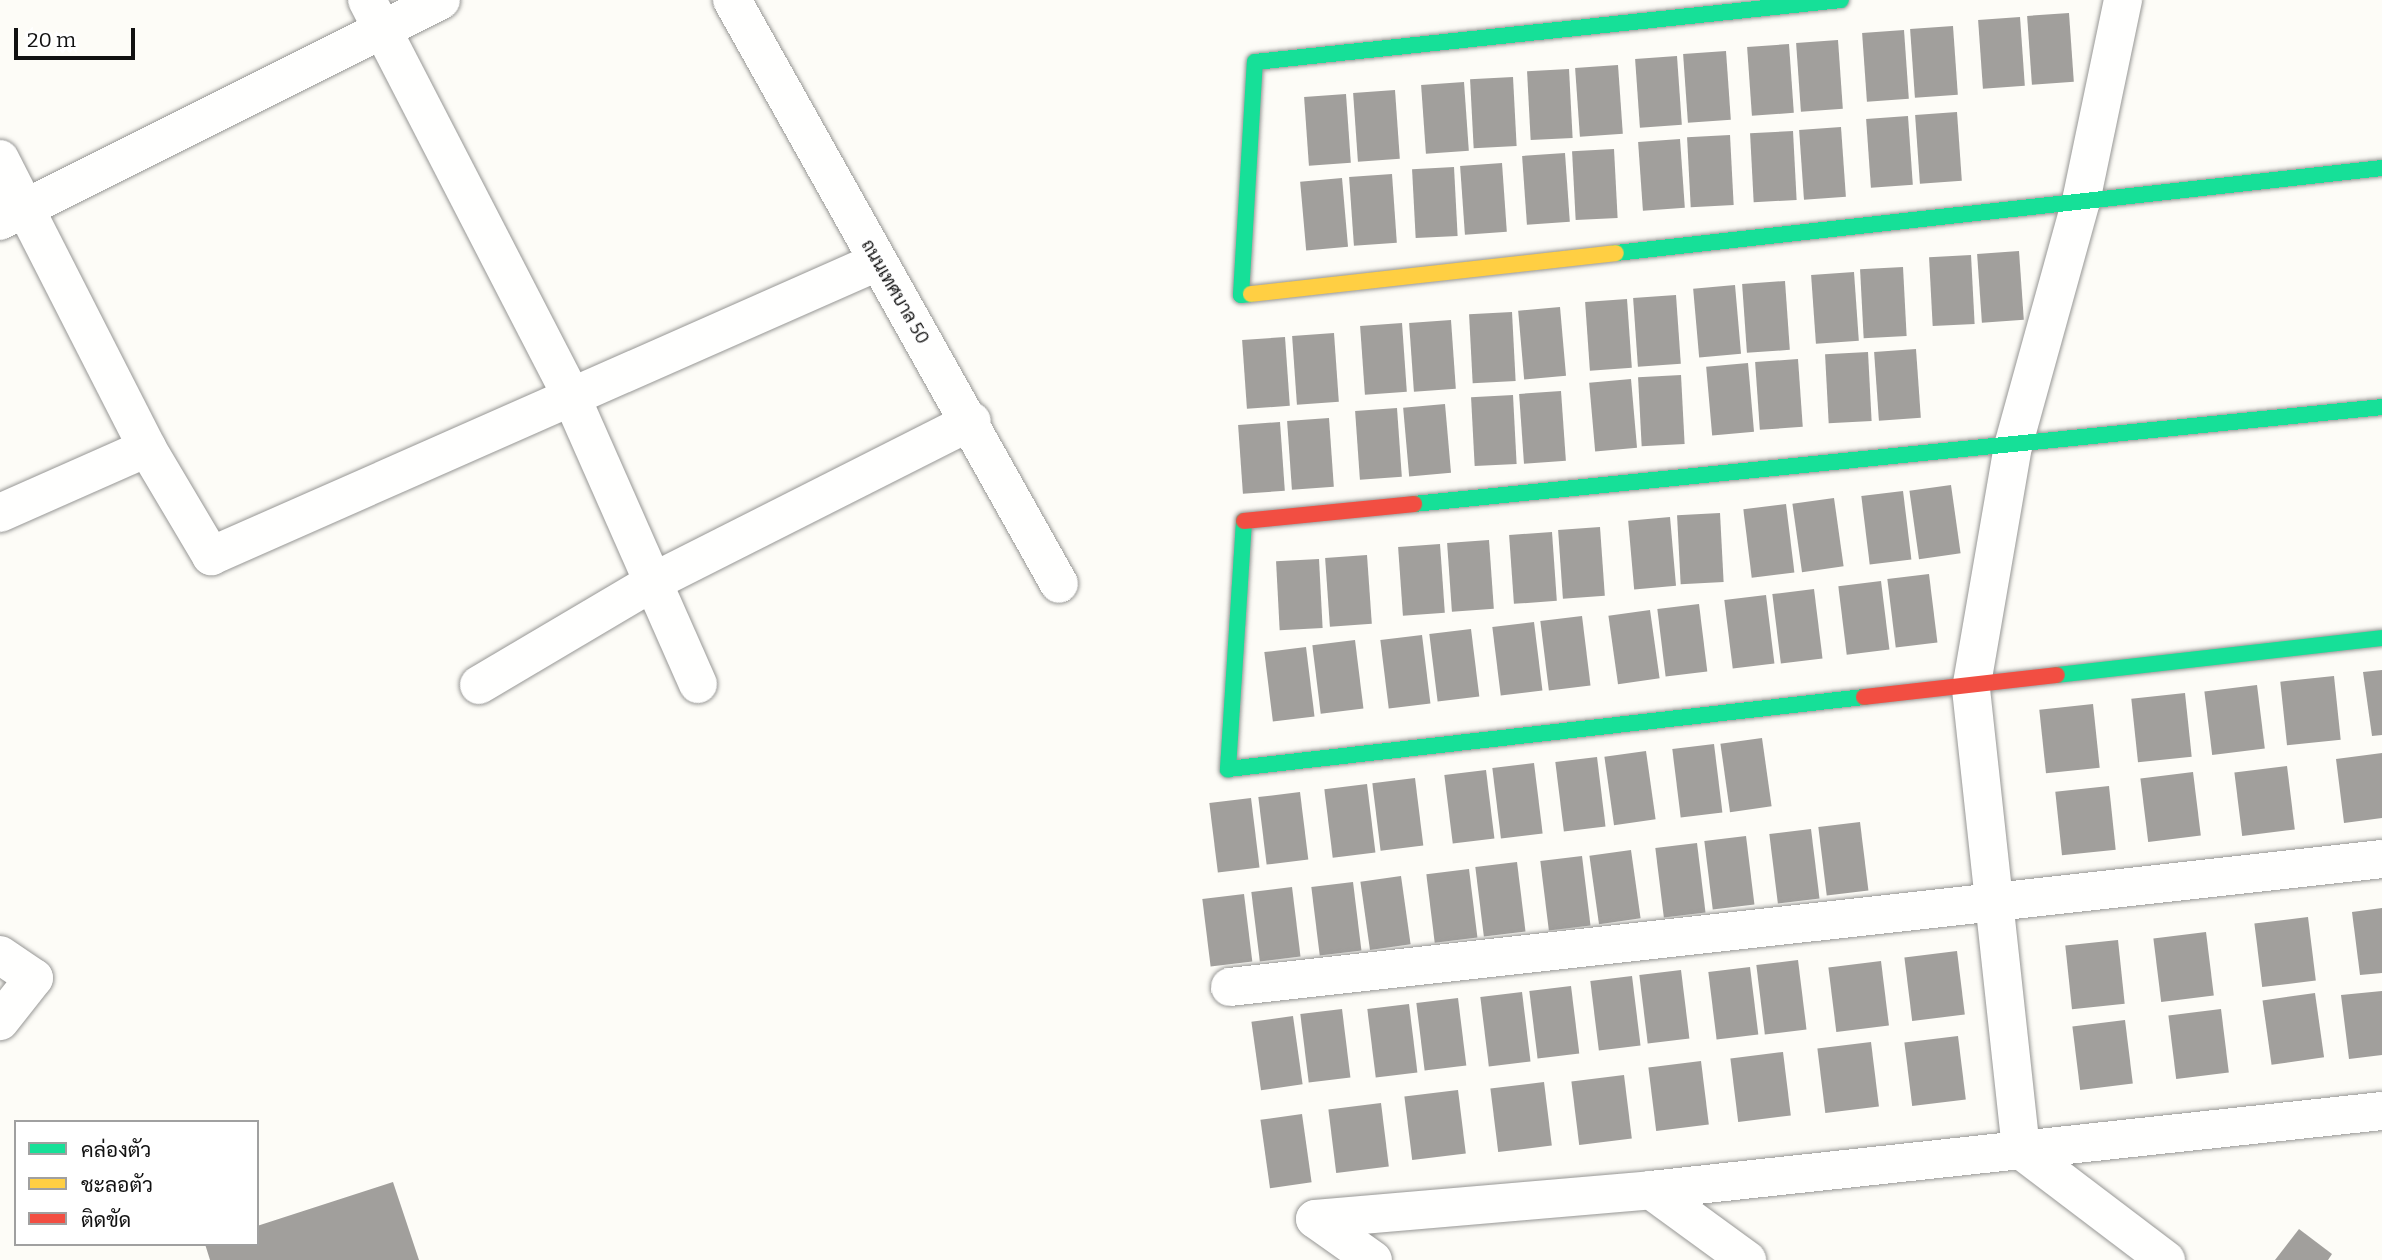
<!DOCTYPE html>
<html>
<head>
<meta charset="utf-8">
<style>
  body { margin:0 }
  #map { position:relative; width:2382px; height:1260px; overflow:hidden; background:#fdfcf7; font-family:Bitter,Sarabun,serif }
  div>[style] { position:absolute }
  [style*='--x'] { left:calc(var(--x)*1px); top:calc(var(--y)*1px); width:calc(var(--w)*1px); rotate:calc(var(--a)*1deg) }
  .building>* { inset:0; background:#a19f9c; transform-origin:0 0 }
  .roads { filter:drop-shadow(0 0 2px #979795) drop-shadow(0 0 2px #979795) }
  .street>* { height:38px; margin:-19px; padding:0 19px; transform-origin:19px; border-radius:19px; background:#fffffe }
  .fast>* { height:16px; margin:-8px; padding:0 8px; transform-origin:8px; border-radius:8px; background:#16e098 }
  .slow>* { height:16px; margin:-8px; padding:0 8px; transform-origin:8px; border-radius:8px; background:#ffcf43 }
  .jam>* { height:16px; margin:-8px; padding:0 8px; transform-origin:8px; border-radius:8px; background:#f24e42 }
  span { translate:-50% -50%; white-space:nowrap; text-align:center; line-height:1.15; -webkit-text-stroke:7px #fff; paint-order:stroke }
  .street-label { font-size:18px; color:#111 }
  .legend { position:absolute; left:14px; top:1120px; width:245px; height:126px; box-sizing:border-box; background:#fff; border:2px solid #a0a0a0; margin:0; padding:9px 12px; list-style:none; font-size:21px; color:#111 }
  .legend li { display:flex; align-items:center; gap:14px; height:35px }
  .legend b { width:35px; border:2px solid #a0a0a0 }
  .scale { position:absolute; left:14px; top:28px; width:121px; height:32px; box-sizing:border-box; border:4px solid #111; border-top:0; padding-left:9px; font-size:21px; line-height:24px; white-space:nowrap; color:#111; -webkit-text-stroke:5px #fff; paint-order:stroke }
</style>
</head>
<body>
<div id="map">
  <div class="building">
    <div style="left:2069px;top:13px;width:69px;height:42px;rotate:86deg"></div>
    <div style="left:2020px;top:17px;width:69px;height:42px;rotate:86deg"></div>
    <div style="left:1953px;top:26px;width:69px;height:43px;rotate:86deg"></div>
    <div style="left:1904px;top:30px;width:69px;height:42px;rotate:86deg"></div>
    <div style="left:1838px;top:40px;width:69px;height:42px;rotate:86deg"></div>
    <div style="left:1789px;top:44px;width:69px;height:42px;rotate:86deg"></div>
    <div style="left:1726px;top:51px;width:69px;height:43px;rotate:86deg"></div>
    <div style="left:1677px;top:56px;width:69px;height:42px;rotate:86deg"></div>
    <div style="left:1618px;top:65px;width:69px;height:43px;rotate:86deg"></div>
    <div style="left:1569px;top:69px;width:69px;height:42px;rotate:87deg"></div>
    <div style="left:1513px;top:77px;width:69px;height:43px;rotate:87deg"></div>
    <div style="left:1464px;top:82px;width:69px;height:43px;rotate:86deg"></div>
    <div style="left:1395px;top:90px;width:69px;height:42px;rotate:86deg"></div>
    <div style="left:1346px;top:94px;width:69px;height:42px;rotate:86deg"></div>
    <div style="left:1957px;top:112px;width:69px;height:42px;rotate:86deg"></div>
    <div style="left:1908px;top:116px;width:69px;height:42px;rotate:86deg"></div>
    <div style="left:1841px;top:127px;width:70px;height:42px;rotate:86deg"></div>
    <div style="left:1793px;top:131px;width:69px;height:43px;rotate:87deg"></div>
    <div style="left:1730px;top:135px;width:70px;height:43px;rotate:87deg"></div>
    <div style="left:1680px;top:139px;width:69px;height:42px;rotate:86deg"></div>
    <div style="left:1614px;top:149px;width:69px;height:42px;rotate:87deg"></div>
    <div style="left:1565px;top:153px;width:69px;height:43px;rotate:86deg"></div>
    <div style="left:1502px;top:163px;width:69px;height:42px;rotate:86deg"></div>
    <div style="left:1454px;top:167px;width:69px;height:42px;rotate:87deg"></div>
    <div style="left:1392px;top:174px;width:69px;height:43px;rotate:86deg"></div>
    <div style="left:1342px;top:178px;width:69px;height:42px;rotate:85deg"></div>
    <div style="left:2019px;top:251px;width:69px;height:42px;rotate:86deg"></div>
    <div style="left:1971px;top:255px;width:69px;height:42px;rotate:87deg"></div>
    <div style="left:1903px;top:267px;width:69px;height:43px;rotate:87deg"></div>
    <div style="left:1854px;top:272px;width:69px;height:43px;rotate:86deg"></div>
    <div style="left:1785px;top:281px;width:69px;height:43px;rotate:86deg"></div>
    <div style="left:1735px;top:285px;width:69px;height:42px;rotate:85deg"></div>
    <div style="left:1676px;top:295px;width:69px;height:43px;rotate:86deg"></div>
    <div style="left:1627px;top:299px;width:69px;height:42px;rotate:86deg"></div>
    <div style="left:1560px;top:307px;width:69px;height:42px;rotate:85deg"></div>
    <div style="left:1512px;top:312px;width:69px;height:43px;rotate:87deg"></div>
    <div style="left:1451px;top:320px;width:69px;height:42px;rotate:86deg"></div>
    <div style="left:1402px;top:323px;width:69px;height:42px;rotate:86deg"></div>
    <div style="left:1334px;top:333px;width:69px;height:42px;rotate:86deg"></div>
    <div style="left:1285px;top:337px;width:69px;height:43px;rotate:86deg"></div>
    <div style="left:1916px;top:349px;width:69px;height:42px;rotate:86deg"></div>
    <div style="left:1868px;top:352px;width:69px;height:43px;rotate:87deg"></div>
    <div style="left:1798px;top:359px;width:68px;height:43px;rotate:86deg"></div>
    <div style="left:1748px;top:363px;width:69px;height:42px;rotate:85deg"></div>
    <div style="left:1681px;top:375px;width:69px;height:43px;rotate:87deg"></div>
    <div style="left:1631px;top:379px;width:69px;height:42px;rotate:85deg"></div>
    <div style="left:1561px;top:391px;width:70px;height:42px;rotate:86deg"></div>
    <div style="left:1513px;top:395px;width:69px;height:42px;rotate:87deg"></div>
    <div style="left:1445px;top:404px;width:69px;height:42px;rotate:85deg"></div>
    <div style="left:1397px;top:408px;width:69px;height:42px;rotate:86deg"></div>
    <div style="left:1329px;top:418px;width:69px;height:42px;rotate:86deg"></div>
    <div style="left:1280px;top:422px;width:69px;height:42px;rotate:86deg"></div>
    <div style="left:1951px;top:485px;width:69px;height:42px;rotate:82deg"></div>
    <div style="left:1903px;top:491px;width:69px;height:42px;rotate:83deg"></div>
    <div style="left:1834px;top:498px;width:69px;height:42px;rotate:82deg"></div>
    <div style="left:1786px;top:504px;width:69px;height:43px;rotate:83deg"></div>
    <div style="left:1720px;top:513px;width:69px;height:43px;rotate:87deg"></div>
    <div style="left:1670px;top:517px;width:69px;height:42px;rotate:85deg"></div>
    <div style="left:1600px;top:527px;width:69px;height:42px;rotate:86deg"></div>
    <div style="left:1552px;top:532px;width:69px;height:43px;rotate:86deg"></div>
    <div style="left:1489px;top:540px;width:69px;height:42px;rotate:86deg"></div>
    <div style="left:1440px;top:544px;width:69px;height:42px;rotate:86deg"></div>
    <div style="left:1367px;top:555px;width:69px;height:42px;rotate:86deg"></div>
    <div style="left:1319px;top:559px;width:69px;height:43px;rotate:87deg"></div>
    <div style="left:1929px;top:574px;width:69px;height:42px;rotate:83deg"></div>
    <div style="left:1881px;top:581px;width:69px;height:43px;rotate:83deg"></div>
    <div style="left:1814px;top:589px;width:70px;height:42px;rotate:83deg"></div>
    <div style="left:1766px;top:595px;width:69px;height:42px;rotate:83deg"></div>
    <div style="left:1699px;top:604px;width:68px;height:42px;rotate:83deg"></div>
    <div style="left:1650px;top:610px;width:69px;height:42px;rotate:82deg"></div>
    <div style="left:1582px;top:616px;width:70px;height:42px;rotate:83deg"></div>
    <div style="left:1534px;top:622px;width:69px;height:42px;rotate:83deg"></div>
    <div style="left:1471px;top:629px;width:68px;height:42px;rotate:83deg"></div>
    <div style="left:1422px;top:635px;width:69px;height:42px;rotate:83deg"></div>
    <div style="left:1355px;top:640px;width:69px;height:43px;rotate:83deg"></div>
    <div style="left:1306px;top:647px;width:70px;height:42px;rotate:83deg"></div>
    <div style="clip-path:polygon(2382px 670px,2382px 735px,2372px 736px,2363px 672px)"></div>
    <div style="left:2334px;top:676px;width:64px;height:54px;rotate:84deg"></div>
    <div style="left:2257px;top:685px;width:64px;height:53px;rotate:83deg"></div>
    <div style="left:2185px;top:693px;width:64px;height:54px;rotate:84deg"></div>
    <div style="left:2093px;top:704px;width:64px;height:54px;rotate:84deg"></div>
    <div style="left:1762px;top:738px;width:69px;height:42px;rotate:82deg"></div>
    <div style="left:1714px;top:744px;width:69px;height:42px;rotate:83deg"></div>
    <div style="left:1646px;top:751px;width:69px;height:42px;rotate:82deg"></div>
    <div style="clip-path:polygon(2382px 753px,2382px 818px,2344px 823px,2336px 759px)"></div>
    <div style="left:1597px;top:757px;width:70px;height:42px;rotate:83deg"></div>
    <div style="left:1534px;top:763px;width:71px;height:42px;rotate:83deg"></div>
    <div style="left:2287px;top:766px;width:64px;height:53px;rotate:83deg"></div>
    <div style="left:1486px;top:770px;width:69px;height:42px;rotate:83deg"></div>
    <div style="left:2193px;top:772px;width:64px;height:53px;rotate:83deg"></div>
    <div style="left:1415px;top:778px;width:68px;height:43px;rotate:83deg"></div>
    <div style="left:1367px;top:784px;width:69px;height:43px;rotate:83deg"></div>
    <div style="left:2109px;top:786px;width:64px;height:54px;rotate:84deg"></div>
    <div style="left:1300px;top:792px;width:68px;height:42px;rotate:83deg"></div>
    <div style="left:1251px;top:798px;width:70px;height:42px;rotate:83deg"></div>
    <div style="left:1860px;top:822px;width:69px;height:42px;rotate:83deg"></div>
    <div style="left:1811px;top:829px;width:70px;height:42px;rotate:83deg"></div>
    <div style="left:1746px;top:836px;width:69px;height:42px;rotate:83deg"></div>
    <div style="left:1697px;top:843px;width:70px;height:42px;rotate:83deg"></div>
    <div style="left:1631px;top:850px;width:69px;height:42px;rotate:82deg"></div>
    <div style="left:1582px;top:856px;width:70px;height:42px;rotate:83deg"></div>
    <div style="left:1517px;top:862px;width:70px;height:42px;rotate:83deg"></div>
    <div style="left:1469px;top:869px;width:69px;height:43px;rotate:83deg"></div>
    <div style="left:1401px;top:876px;width:69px;height:41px;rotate:82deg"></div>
    <div style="left:1353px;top:882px;width:69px;height:42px;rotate:83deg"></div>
    <div style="left:1292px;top:887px;width:70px;height:41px;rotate:83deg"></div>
    <div style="left:1244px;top:894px;width:68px;height:42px;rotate:83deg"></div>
    <div style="clip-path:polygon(2382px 908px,2382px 973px,2360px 975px,2352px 912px)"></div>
    <div style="left:2308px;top:917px;width:64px;height:54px;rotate:83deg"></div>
    <div style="left:2206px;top:932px;width:64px;height:53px;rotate:83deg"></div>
    <div style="left:2118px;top:940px;width:64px;height:53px;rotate:84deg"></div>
    <div style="left:1957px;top:951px;width:64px;height:53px;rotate:83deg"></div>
    <div style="left:1798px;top:960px;width:70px;height:42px;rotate:83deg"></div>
    <div style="left:1881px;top:961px;width:65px;height:53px;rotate:83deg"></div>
    <div style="left:1750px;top:967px;width:68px;height:42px;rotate:83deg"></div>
    <div style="left:1681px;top:970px;width:69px;height:42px;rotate:83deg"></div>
    <div style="left:1632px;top:976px;width:70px;height:42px;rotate:83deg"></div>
    <div style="left:1571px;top:986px;width:68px;height:42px;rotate:83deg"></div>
    <div style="clip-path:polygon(2382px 991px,2382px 1055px,2349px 1059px,2341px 995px)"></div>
    <div style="left:1522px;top:992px;width:70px;height:42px;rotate:83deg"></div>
    <div style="left:2315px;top:993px;width:65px;height:53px;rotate:82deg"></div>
    <div style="left:1458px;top:998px;width:68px;height:42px;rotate:83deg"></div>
    <div style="left:1409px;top:1004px;width:69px;height:42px;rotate:83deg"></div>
    <div style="left:1342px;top:1009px;width:69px;height:42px;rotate:83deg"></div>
    <div style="left:2221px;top:1009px;width:64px;height:53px;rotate:83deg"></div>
    <div style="left:1293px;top:1016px;width:69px;height:42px;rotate:82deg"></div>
    <div style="left:2125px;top:1020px;width:64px;height:53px;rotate:83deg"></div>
    <div style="left:1958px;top:1036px;width:64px;height:54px;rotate:83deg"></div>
    <div style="left:1871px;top:1042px;width:65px;height:54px;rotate:83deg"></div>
    <div style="left:1783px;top:1052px;width:64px;height:53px;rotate:83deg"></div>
    <div style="left:1701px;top:1061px;width:64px;height:53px;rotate:83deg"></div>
    <div style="left:1624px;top:1075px;width:64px;height:53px;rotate:83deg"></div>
    <div style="left:1544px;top:1082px;width:64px;height:54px;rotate:83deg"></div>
    <div style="left:1458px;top:1090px;width:64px;height:54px;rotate:83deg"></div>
    <div style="left:1381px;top:1103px;width:64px;height:53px;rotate:83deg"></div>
    <div style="left:1302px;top:1114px;width:69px;height:42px;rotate:82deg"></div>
    <div style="clip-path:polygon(393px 1182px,419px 1260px,210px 1260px,205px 1244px,257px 1244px,257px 1226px)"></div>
    <div style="clip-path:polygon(2299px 1229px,2332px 1254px,2328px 1260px,2275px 1260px)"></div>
  </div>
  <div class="roads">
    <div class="street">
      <div style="--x:367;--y:0;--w:443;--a:62.7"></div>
      <div style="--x:570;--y:394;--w:317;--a:66.2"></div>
      <div style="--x:732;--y:0;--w:669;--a:60.75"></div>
      <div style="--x:2123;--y:0;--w:205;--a:101.8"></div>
      <div style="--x:2081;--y:201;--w:254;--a:105.5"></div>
      <div style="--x:2013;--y:446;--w:247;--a:99.8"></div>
      <div style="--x:1971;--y:689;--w:464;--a:83.8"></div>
      <div style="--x:2021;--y:1150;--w:182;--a:37.2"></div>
      <div style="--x:0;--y:159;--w:324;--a:63"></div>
      <div style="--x:147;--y:448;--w:126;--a:59.3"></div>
      <div style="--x:211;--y:556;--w:728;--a:-23.82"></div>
      <div style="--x:0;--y:221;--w:493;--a:-26.6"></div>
      <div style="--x:0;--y:513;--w:161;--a:-23.9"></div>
      <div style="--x:479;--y:685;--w:202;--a:-30.6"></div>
      <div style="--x:653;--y:582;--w:357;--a:-26.8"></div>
      <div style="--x:0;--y:955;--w:41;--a:34.1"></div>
      <div style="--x:34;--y:978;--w:55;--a:128.3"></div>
      <div style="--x:1230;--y:987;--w:1159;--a:-6.34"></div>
      <div style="--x:1651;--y:1190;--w:119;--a:36.1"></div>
      <div style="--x:1315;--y:1219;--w:337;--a:-4.9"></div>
      <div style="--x:1651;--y:1190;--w:735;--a:-6.17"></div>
      <div style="--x:1315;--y:1219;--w:71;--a:35.3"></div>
    </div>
    <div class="fast">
      <div style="--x:1616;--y:253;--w:771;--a:-6.33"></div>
      <div style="--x:1251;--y:294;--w:10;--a:174"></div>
      <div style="--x:1241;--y:295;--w:233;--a:-86.6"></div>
      <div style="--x:1255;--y:62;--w:589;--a:-6.04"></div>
      <div style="--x:1414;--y:504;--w:973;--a:-5.72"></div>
      <div style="--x:1244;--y:521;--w:249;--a:93.7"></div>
      <div style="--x:1228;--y:769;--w:640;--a:-6.46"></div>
      <div style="--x:2057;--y:675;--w:327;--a:-6.5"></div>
    </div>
    <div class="slow">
      <div style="--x:1251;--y:294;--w:367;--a:-6.4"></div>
    </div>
    <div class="jam">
      <div style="--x:1244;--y:521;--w:171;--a:-5.7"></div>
      <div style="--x:1864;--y:697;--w:194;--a:-6.5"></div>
    </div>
  </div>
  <div class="street-label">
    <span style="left:895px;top:292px;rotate:60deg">ถนนเทศบาล 50</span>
  </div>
  <ul class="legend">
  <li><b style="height:9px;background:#16e098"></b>คล่องตัว</li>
  <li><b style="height:9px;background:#ffcf43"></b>ชะลอตัว</li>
  <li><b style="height:9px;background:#f24e42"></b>ติดขัด</li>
  </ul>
  <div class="scale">20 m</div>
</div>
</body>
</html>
